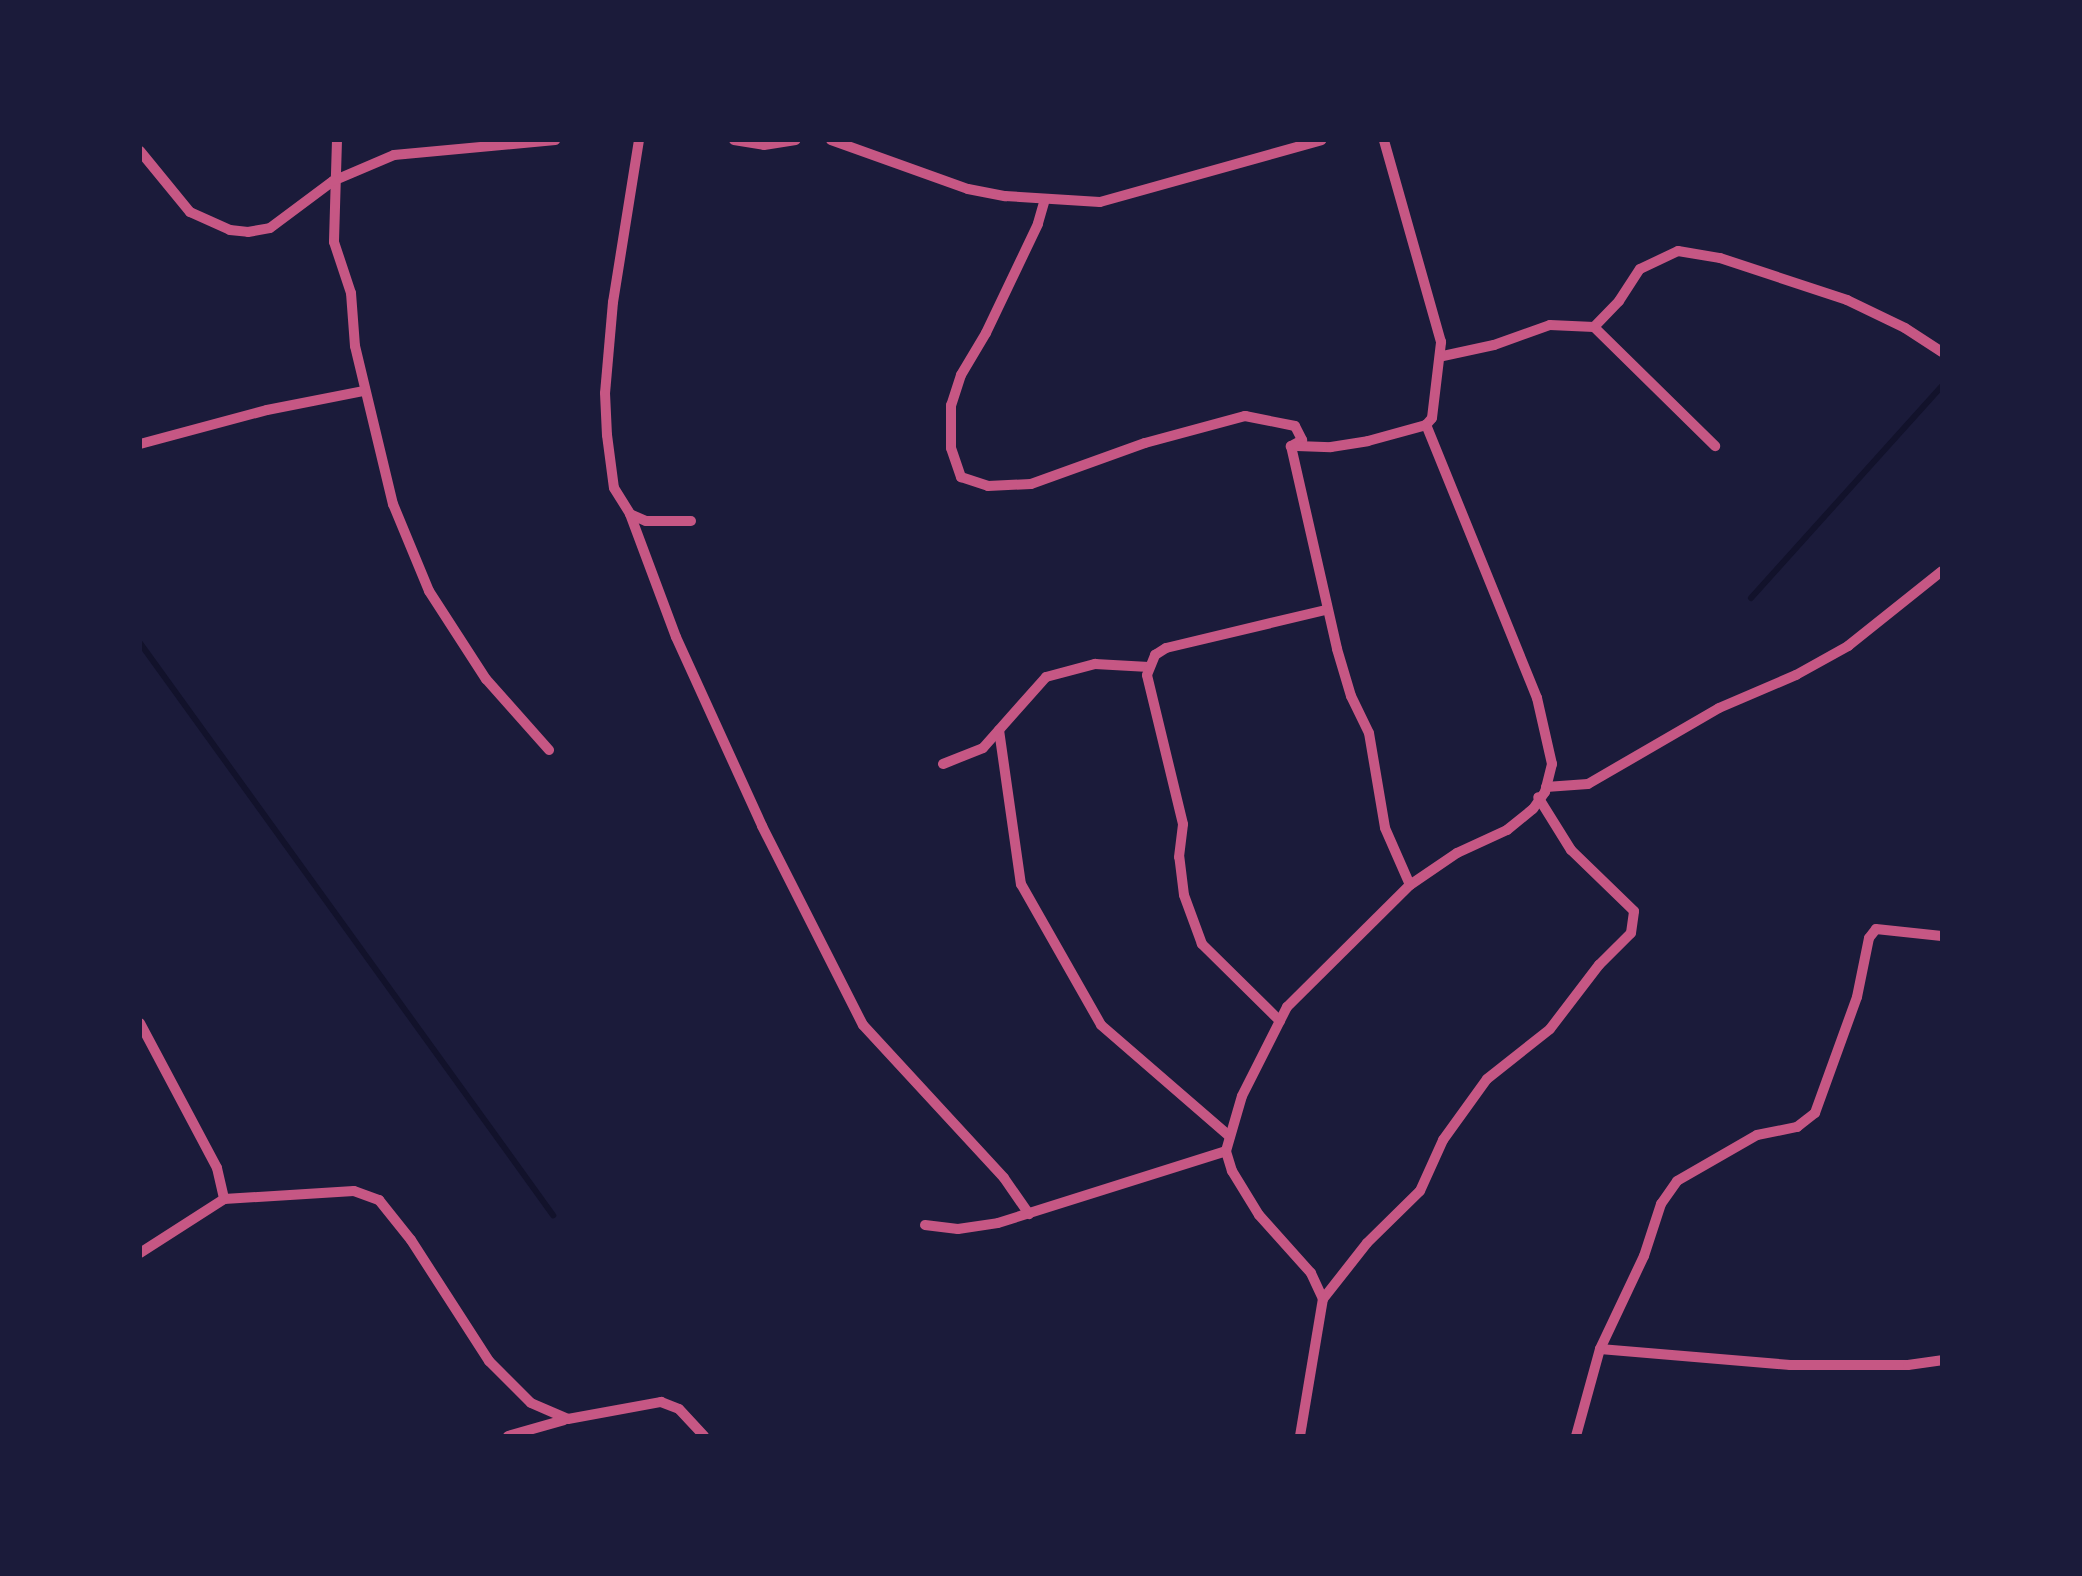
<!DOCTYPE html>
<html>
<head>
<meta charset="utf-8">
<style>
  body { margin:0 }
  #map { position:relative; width:2082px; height:1576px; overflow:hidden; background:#1b1b3a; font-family:"Golos Text",sans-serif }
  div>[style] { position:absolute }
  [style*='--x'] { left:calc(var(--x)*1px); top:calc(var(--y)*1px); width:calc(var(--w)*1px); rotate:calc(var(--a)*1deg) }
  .stream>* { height:6px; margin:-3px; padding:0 3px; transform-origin:3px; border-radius:3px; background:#12122b }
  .minor>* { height:10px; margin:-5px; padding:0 5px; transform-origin:5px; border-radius:5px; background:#c65784 }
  span { translate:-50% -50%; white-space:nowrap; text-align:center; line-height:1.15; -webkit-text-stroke:8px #1b1b3a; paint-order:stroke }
  .frame { position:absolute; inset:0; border:142px solid #1b1b3a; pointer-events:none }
</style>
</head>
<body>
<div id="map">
  <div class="stream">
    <div style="--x:1751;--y:598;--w:285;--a:-48"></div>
    <div style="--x:140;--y:643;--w:706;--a:54.17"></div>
  </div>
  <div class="minor">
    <div style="--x:337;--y:140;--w:102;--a:91.7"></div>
    <div style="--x:334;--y:242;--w:54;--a:71.6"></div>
    <div style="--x:351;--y:293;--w:53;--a:85.7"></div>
    <div style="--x:355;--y:346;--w:163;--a:76.5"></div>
    <div style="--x:393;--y:504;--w:94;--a:67.5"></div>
    <div style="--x:429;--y:591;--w:105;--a:57.1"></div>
    <div style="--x:486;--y:679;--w:95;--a:48.4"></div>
    <div style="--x:639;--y:140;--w:164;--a:99.1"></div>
    <div style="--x:613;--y:302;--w:91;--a:95"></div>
    <div style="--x:605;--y:393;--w:42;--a:87.3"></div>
    <div style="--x:607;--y:435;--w:53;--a:82.5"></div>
    <div style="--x:614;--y:488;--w:31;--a:58"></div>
    <div style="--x:630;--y:514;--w:17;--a:24"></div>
    <div style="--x:646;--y:521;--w:45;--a:0"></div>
    <div style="--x:734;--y:140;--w:30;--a:9"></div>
    <div style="--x:764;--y:145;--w:32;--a:-9"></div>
    <div style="--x:831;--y:140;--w:145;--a:19.7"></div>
    <div style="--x:968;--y:189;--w:38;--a:11"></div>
    <div style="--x:1005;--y:196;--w:95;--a:3.6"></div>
    <div style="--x:1100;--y:202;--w:230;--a:-15.6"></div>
    <div style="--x:140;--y:151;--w:79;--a:50.7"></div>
    <div style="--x:190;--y:212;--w:44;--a:24.2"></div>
    <div style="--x:230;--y:230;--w:18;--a:6"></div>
    <div style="--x:248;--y:232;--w:22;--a:-10"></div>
    <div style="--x:270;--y:228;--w:79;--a:-36.7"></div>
    <div style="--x:333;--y:181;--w:66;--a:-23.1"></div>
    <div style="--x:394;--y:155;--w:162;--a:-5.3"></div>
    <div style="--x:1045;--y:199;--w:26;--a:106"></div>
    <div style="--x:1038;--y:224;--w:121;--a:115.5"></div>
    <div style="--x:986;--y:333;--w:49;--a:120.8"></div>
    <div style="--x:961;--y:375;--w:32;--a:108"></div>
    <div style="--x:951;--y:405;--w:43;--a:90"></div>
    <div style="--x:951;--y:448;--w:31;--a:71"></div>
    <div style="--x:961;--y:477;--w:28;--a:18"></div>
    <div style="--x:988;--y:486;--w:43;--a:-2.7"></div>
    <div style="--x:1031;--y:484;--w:121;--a:-19.8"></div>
    <div style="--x:1145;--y:443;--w:104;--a:-15.1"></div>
    <div style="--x:1245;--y:416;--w:51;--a:11.3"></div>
    <div style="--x:1295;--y:426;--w:16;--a:63"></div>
    <div style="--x:1302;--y:440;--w:13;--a:151"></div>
    <div style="--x:1594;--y:327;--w:36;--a:-46"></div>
    <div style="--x:1619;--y:301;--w:38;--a:-57"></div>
    <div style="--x:1640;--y:269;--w:42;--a:-25.3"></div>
    <div style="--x:1678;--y:251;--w:43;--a:9.5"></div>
    <div style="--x:1720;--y:258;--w:134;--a:18.3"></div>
    <div style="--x:1847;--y:300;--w:64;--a:25.8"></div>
    <div style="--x:1905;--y:328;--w:44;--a:33"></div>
    <div style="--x:1443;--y:356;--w:52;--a:-12.2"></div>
    <div style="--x:1494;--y:345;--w:59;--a:-19.7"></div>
    <div style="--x:1550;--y:325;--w:44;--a:2.6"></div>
    <div style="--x:1594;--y:327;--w:170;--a:44.5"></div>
    <div style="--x:140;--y:444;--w:131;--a:-15"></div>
    <div style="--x:267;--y:410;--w:99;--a:-11.1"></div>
    <div style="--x:1291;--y:446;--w:208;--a:77.2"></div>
    <div style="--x:1337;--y:649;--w:49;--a:73.4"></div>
    <div style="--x:1351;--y:696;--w:41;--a:64.1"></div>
    <div style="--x:1369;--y:733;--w:96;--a:80.4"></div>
    <div style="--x:1385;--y:828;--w:62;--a:66.3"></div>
    <div style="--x:1297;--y:446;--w:34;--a:2"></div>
    <div style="--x:1331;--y:447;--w:37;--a:-9"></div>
    <div style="--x:1368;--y:441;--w:60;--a:-15.4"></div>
    <div style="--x:630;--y:514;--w:131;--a:69.5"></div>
    <div style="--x:676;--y:637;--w:208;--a:65.5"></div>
    <div style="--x:762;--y:826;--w:223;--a:63.1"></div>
    <div style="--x:863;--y:1025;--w:208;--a:47.3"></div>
    <div style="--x:1004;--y:1178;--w:44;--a:55.2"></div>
    <div style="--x:999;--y:730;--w:156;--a:81.9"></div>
    <div style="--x:1021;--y:884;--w:162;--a:60.4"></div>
    <div style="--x:1101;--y:1025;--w:169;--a:40.9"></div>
    <div style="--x:943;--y:764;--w:43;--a:-21.8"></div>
    <div style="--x:983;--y:748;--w:95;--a:-48.4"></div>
    <div style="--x:1046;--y:677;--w:51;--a:-14.9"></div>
    <div style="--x:1095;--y:664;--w:54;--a:3.2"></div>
    <div style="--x:1546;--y:787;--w:42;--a:-4.1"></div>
    <div style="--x:1588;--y:784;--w:151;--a:-30.1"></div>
    <div style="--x:1719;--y:708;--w:84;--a:-23.2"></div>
    <div style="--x:1796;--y:675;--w:60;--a:-29.1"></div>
    <div style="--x:1848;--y:646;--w:120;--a:-38.6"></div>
    <div style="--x:1280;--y:1021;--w:110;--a:-135.4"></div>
    <div style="--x:1202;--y:944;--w:52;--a:-110.2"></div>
    <div style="--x:1184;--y:895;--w:38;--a:-97"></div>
    <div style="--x:1179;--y:857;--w:33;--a:-83"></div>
    <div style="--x:1183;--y:824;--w:153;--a:-103.6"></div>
    <div style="--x:1147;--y:675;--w:22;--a:-68"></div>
    <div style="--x:1155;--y:655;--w:13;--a:-32"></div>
    <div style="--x:1166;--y:648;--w:164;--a:-13.4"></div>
    <div style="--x:140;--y:1023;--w:164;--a:62"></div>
    <div style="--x:217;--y:1168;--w:32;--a:77"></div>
    <div style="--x:925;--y:1225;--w:33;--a:7"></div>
    <div style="--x:958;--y:1229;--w:40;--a:-8.5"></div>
    <div style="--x:998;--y:1223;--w:239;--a:-17.5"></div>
    <div style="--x:140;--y:1253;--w:100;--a:-32.7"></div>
    <div style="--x:224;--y:1199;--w:130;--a:-3.5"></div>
    <div style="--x:354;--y:1191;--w:27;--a:20"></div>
    <div style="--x:379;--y:1200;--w:51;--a:51.3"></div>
    <div style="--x:411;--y:1240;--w:144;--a:57.2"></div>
    <div style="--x:489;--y:1361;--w:59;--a:45"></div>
    <div style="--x:531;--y:1403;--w:40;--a:23.4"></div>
    <div style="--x:568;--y:1419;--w:95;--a:-10.4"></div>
    <div style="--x:661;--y:1402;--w:19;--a:21"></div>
    <div style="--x:679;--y:1409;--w:37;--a:47"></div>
    <div style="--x:1323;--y:1299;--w:71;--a:-51.8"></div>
    <div style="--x:1367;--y:1243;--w:74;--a:-44.5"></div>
    <div style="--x:1420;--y:1191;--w:56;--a:-65.7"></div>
    <div style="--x:1443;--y:1140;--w:75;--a:-54.2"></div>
    <div style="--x:1487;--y:1079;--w:80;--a:-38.4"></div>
    <div style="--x:1550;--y:1029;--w:81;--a:-52.6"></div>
    <div style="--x:1599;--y:965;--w:45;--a:-45"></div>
    <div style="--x:1631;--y:933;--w:22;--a:-82"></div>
    <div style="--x:1634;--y:911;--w:88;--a:-135.9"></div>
    <div style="--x:1571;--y:850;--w:62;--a:-121.9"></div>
    <div style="--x:1600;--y:1349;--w:191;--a:4.8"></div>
    <div style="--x:1790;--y:1365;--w:118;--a:0"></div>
    <div style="--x:1908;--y:1365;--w:34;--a:-8"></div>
    <div style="--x:508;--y:1436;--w:58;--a:-15.9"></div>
    <div style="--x:1300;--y:1436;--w:139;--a:-80.5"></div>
    <div style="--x:1323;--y:1299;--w:29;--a:-115"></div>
    <div style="--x:1311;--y:1273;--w:78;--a:-131.9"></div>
    <div style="--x:1259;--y:1215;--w:52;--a:-121.5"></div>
    <div style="--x:1232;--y:1171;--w:21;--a:-107"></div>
    <div style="--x:1226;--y:1151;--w:57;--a:-73.8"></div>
    <div style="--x:1242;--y:1096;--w:100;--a:-63.2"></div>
    <div style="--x:1287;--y:1007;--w:173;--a:-44.8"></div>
    <div style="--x:1410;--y:885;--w:57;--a:-34.2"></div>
    <div style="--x:1457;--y:853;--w:55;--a:-24.7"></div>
    <div style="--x:1507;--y:830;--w:33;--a:-39"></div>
    <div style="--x:1533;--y:809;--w:21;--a:-55"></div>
    <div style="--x:1545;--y:792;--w:29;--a:-76"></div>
    <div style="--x:1552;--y:764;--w:68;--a:-102.8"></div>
    <div style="--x:1537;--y:698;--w:295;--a:-112.1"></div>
    <div style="--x:1426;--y:425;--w:9;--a:-49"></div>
    <div style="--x:1432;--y:418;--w:77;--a:-83.2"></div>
    <div style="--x:1441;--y:342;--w:210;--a:-105.8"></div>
    <div style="--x:1576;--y:1436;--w:90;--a:-74.6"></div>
    <div style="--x:1600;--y:1349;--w:103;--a:-64.7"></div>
    <div style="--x:1644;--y:1256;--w:55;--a:-71.9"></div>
    <div style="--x:1661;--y:1204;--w:28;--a:-55"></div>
    <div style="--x:1677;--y:1181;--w:92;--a:-29.9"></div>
    <div style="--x:1757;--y:1135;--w:41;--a:-11.3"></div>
    <div style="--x:1797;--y:1127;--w:23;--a:-38"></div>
    <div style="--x:1815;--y:1113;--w:123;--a:-70.1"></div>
    <div style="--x:1857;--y:997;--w:60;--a:-78.5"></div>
    <div style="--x:1869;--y:938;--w:11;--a:-52"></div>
    <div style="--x:1876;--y:929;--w:66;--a:6.1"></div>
  </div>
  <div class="frame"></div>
</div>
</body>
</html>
